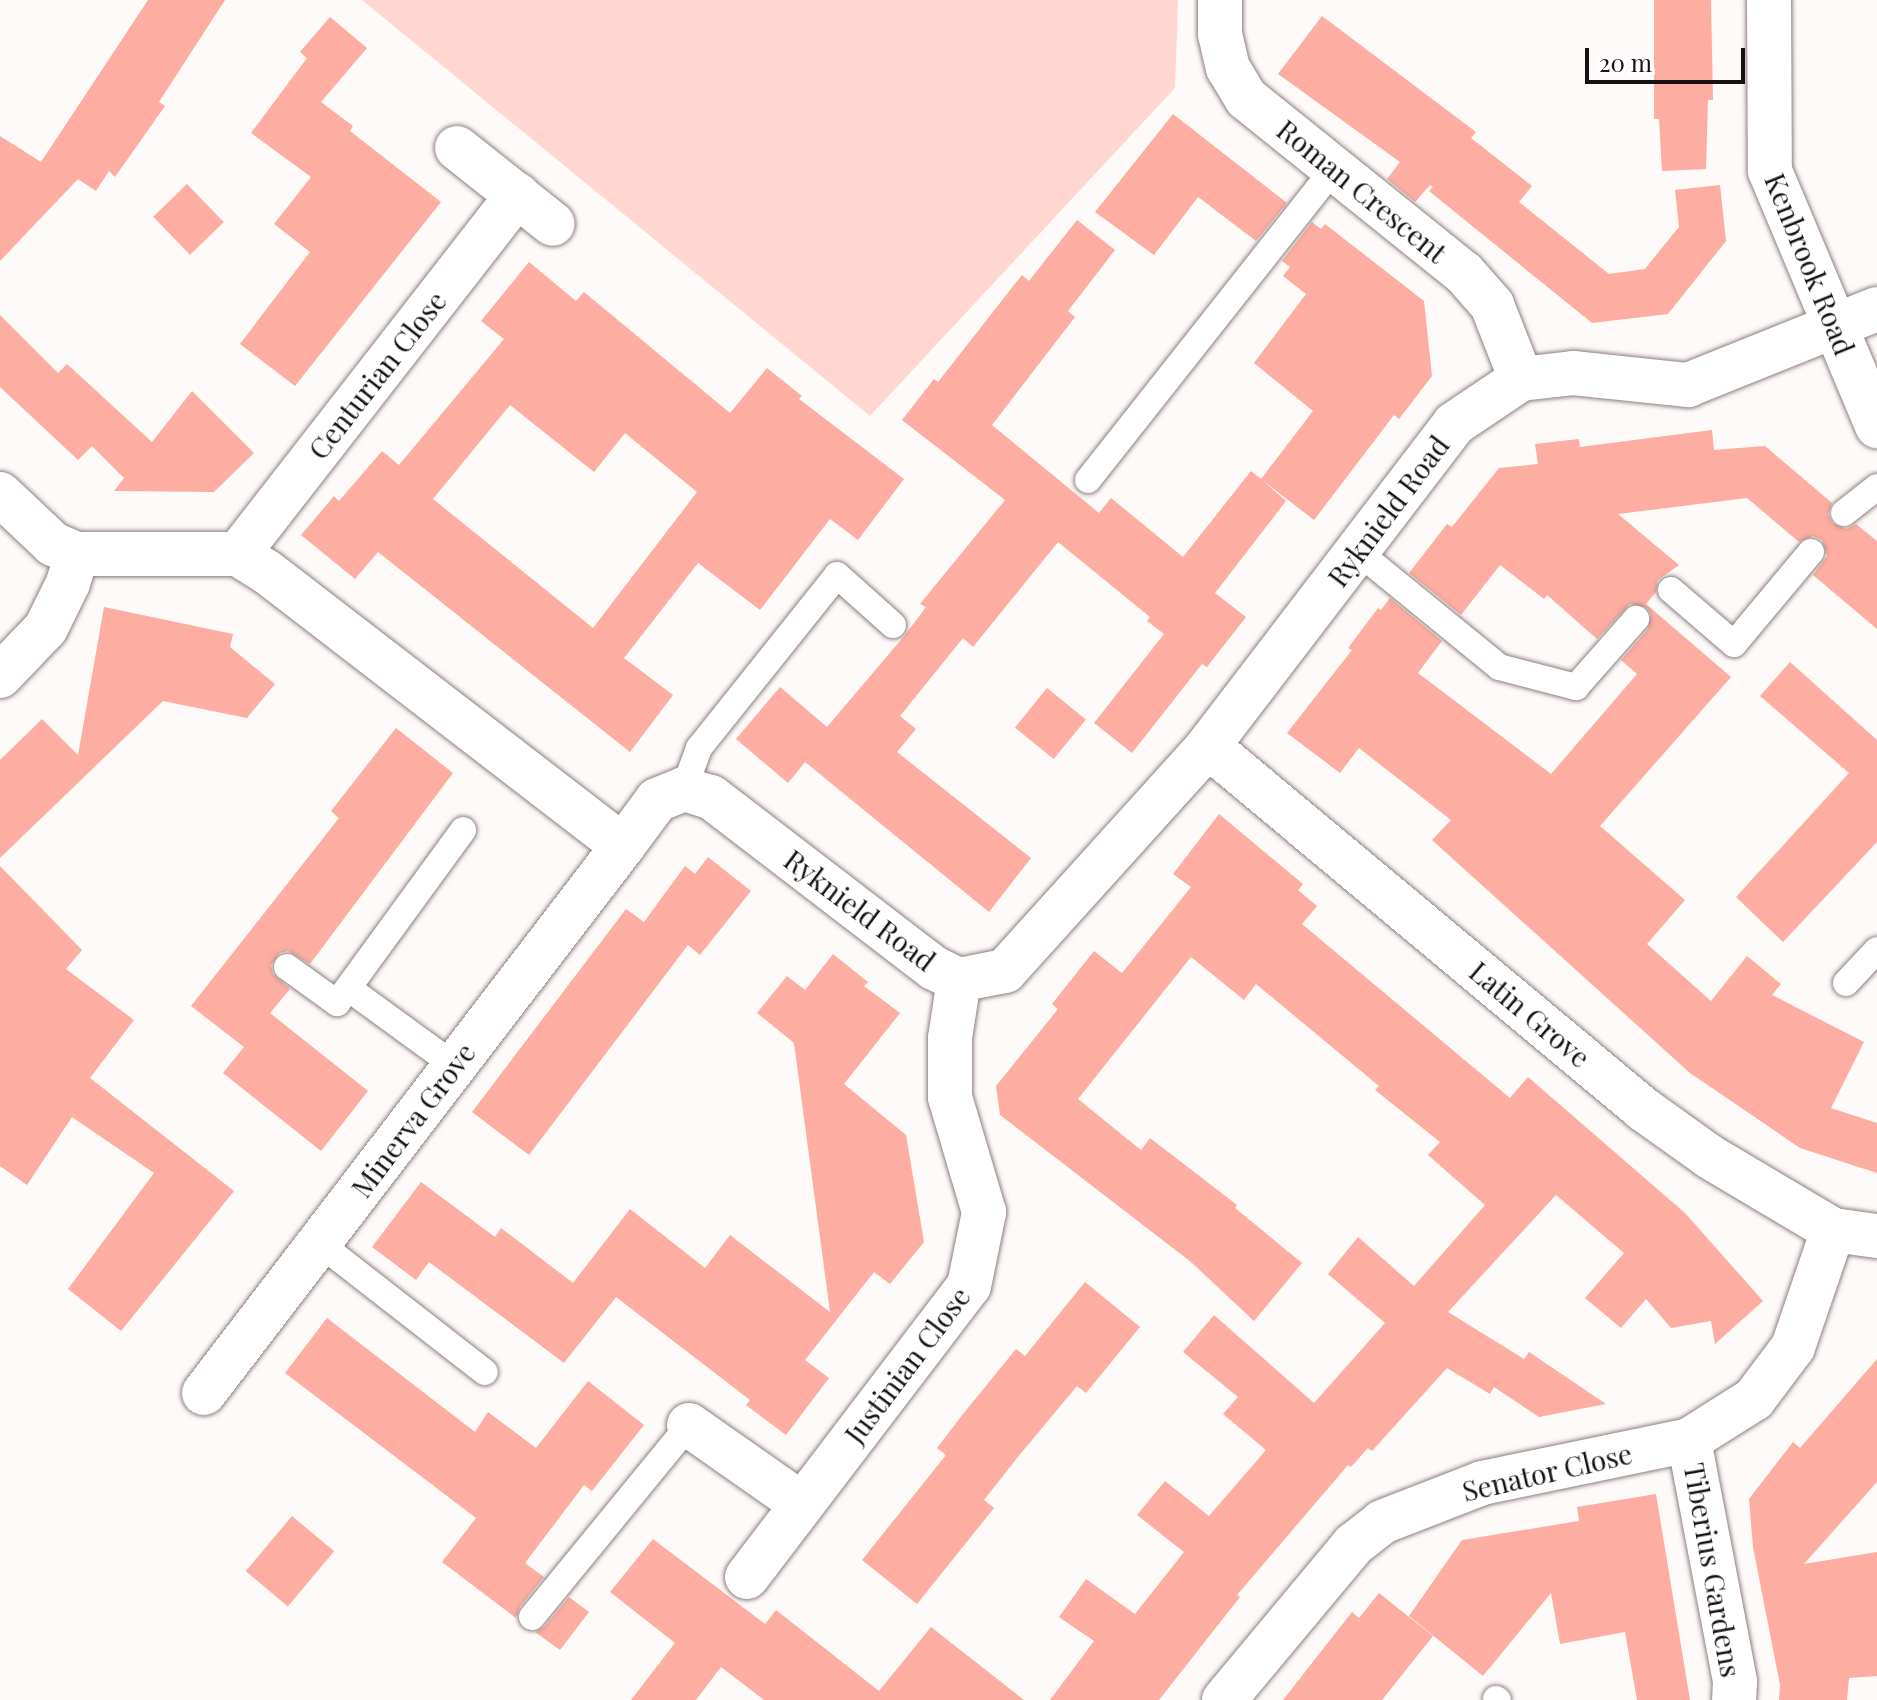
<!DOCTYPE html>
<html>
<head>
<meta charset="utf-8">
<style>
  body { margin:0 }
  #map { position:relative; width:1877px; height:1700px; overflow:hidden; background:#fdfaf9; font-family:"Playfair Display",serif }
  div>[style] { position:absolute }
  [style*='--x'] { left:calc(var(--x)*1px); top:calc(var(--y)*1px); width:calc(var(--w)*1px); rotate:calc(var(--a)*1deg) }
  .green>* { inset:0; background:#ffd7d0 }
  .building>* { inset:0; background:#fdada1; transform-origin:0 0 }
  .roads { filter:drop-shadow(0 0 2px #8e7f7d) drop-shadow(0 0 2px #8e7f7d) }
  .service>* { height:26px; margin:-13px; padding:0 13px; transform-origin:13px; border-radius:13px; background:#fff }
  .minor>* { height:44px; margin:-22px; padding:0 22px; transform-origin:22px; border-radius:22px; background:#fff }
  span { translate:-50% -50%; white-space:nowrap; text-align:center; line-height:1.15; -webkit-text-stroke:7px #fff; paint-order:stroke }
  .street-label { font-size:28px; color:#171211 }
  .scale { position:absolute; left:1585px; top:48px; width:160px; height:36px; box-sizing:border-box; border:4px solid #171211; border-top:0; padding-left:10px; font-size:24px; line-height:28px; white-space:nowrap; color:#171211; -webkit-text-stroke:6px #fff; paint-order:stroke }
</style>
</head>
<body>
<div id="map">
  <div class="green">
    <div style="clip-path:polygon(362px 0,1178px 0,1175px 88px,870px 416px)"></div>
  </div>
  <div class="building">
    <div style="clip-path:polygon(148px 0,225px 0,159px 102px,165px 106px,115px 177px,109px 171px,96px 191px,78px 179px,0 261px,0 136px,41px 162px)"></div>
    <div style="clip-path:polygon(1654px 0,1711px 0,1713px 100px,1708px 100px,1706px 169px,1662px 171px,1659px 119px,1654px 119px)"></div>
    <div style="clip-path:polygon(1322px 16px,1476px 132px,1471px 138px,1532px 186px,1519px 202px,1609px 274px,1645px 269px,1661px 249px,1679px 227px,1675px 190px,1720px 185px,1726px 241px,1668px 314px,1592px 323px,1429px 191px,1433px 187px,1430px 185px,1415px 202px,1387px 179px,1400px 162px,1278px 74px)"></div>
    <div style="clip-path:polygon(330px 17px,367px 48px,321px 102px,353px 126px,350px 131px,441px 202px,295px 386px,240px 344px,310px 252px,274px 224px,311px 177px,251px 133px,307px 58px,300px 52px)"></div>
    <div style="clip-path:polygon(1173px 114px,1287px 203px,1256px 241px,1198px 197px,1154px 255px,1095px 212px)"></div>
    <div style="left:187px;top:184px;width:53px;height:47px;rotate:46deg"></div>
    <div style="clip-path:polygon(1077px 220px,1115px 250px,1068px 311px,1075px 317px,992px 425px,1099px 513px,1111px 498px,1183px 557px,1251px 471px,1261px 479px,1313px 411px,1254px 363px,1306px 294px,1283px 276px,1290px 267px,1282px 261px,1312px 222px,1321px 229px,1325px 224px,1424px 301px,1432px 376px,1399px 419px,1394px 415px,1314px 520px,1261px 479px,1286px 501px,1215px 593px,1246px 617px,1207px 667px,1202px 664px,1132px 753px,1094px 723px,1164px 634px,1147px 621px,1150px 617px,1058px 542px,973px 647px,963px 638px,900px 716px,916px 729px,897px 752px,1031px 858px,989px 912px,805px 762px,788px 783px,736px 739px,780px 687px,827px 727px,905px 635px,926px 607px,920px 604px,1005px 500px,902px 420px,934px 379px,938px 382px,1022px 275px,1029px 281px)"></div>
    <div style="clip-path:polygon(evenodd,529px 262px,576px 301px,584px 292px,730px 413px,767px 368px,802px 396px,799px 399px,904px 479px,858px 540px,830px 519px,760px 610px,698px 563px,624px 658px,673px 695px,630px 752px,378px 552px,355px 579px,301px 535px,334px 496px,339px 501px,382px 451px,399px 465px,504px 339px,481px 321px,529px 262px,510px 405px,594px 472px,625px 433px,697px 492px,593px 628px,433px 499px,510px 405px)"></div>
    <div style="clip-path:polygon(0 315px,58px 373px,67px 364px,152px 442px,192px 391px,254px 453px,214px 492px,114px 491px,124px 478px,92px 446px,78px 460px,0 387px)"></div>
    <div style="clip-path:polygon(1712px 430px,1714px 450px,1765px 446px,1832px 503px,1828px 514px,1832px 523px,1846px 529px,1856px 524px,1877px 541px,1877px 629px,1813px 575px,1827px 556px,1822px 540px,1813px 536px,1799px 542px,1747px 498px,1618px 514px,1679px 565px,1658px 580px,1656px 592px,1646px 604px,1731px 677px,1600px 826px,1685px 900px,1647px 944px,1711px 1001px,1747px 956px,1781px 984px,1772px 995px,1864px 1042px,1831px 1108px,1877px 1123px,1877px 1173px,1800px 1148px,1690px 1073px,1432px 840px,1451px 820px,1359px 748px,1340px 773px,1287px 733px,1352px 650px,1348px 648px,1378px 608px,1381px 610px,1390px 598px,1442px 641px,1418px 673px,1551px 774px,1637px 674px,1621px 660px,1648px 629px,1651px 615px,1647px 608px,1630px 604px,1597px 639px,1547px 595px,1544px 599px,1500px 565px,1461px 615px,1409px 573px,1447px 524px,1452px 527px,1499px 468px,1538px 464px,1535px 444px,1579px 439px,1580px 447px)"></div>
    <div style="clip-path:polygon(104px 607px,233px 634px,230px 647px,275px 684px,247px 718px,163px 701px,0 858px,0 760px,42px 719px,78px 755px)"></div>
    <div style="clip-path:polygon(1790px 662px,1877px 740px,1877px 842px,1783px 942px,1736px 897px,1849px 773px,1760px 696px)"></div>
    <div style="left:1047px;top:688px;width:50px;height:51px;rotate:39deg"></div>
    <div style="clip-path:polygon(396px 728px,453px 773px,310px 964px,288px 951px,280px 953px,271px 965px,273px 974px,290px 989px,270px 1013px,368px 1091px,321px 1151px,223px 1073px,244px 1047px,191px 1006px,339px 818px,331px 811px)"></div>
    <div style="clip-path:polygon(1219px 814px,1303px 884px,1298px 890px,1317px 906px,1302px 924px,1510px 1098px,1528px 1077px,1685px 1213px,1763px 1301px,1715px 1344px,1711px 1321px,1671px 1328px,1646px 1299px,1621px 1328px,1585px 1298px,1624px 1253px,1556px 1195px,1448px 1312px,1524px 1359px,1529px 1352px,1606px 1404px,1539px 1417px,1494px 1387px,1490px 1394px,1447px 1368px,1372px 1451px,1368px 1448px,1351px 1467px,1348px 1465px,1237px 1595px,1240px 1597px,1159px 1700px,1050px 1700px,1094px 1641px,1059px 1617px,1086px 1579px,1135px 1614px,1184px 1552px,1137px 1515px,1165px 1481px,1209px 1516px,1266px 1450px,1223px 1414px,1238px 1397px,1183px 1352px,1214px 1315px,1314px 1403px,1385px 1323px,1328px 1274px,1358px 1237px,1414px 1286px,1485px 1205px,1428px 1155px,1440px 1142px,1375px 1090px,1379px 1086px,1256px 984px,1244px 1000px,1191px 957px,1078px 1099px,1141px 1150px,1150px 1138px,1237px 1205px,1235px 1208px,1302px 1263px,1254px 1321px,1191px 1262px,1000px 1115px,996px 1086px,1058px 1009px,1052px 1004px,1094px 951px,1122px 973px,1191px 887px,1173px 874px)"></div>
    <div style="clip-path:polygon(708px 857px,751px 891px,700px 955px,688px 945px,529px 1155px,472px 1112px,626px 909px,644px 922px,685px 866px,695px 874px)"></div>
    <div style="clip-path:polygon(0 866px,82px 950px,66px 969px,134px 1020px,90px 1078px,234px 1191px,121px 1331px,68px 1289px,154px 1173px,72px 1117px,27px 1185px,0 1166px)"></div>
    <div style="clip-path:polygon(833px 954px,868px 982px,864px 986px,900px 1013px,844px 1084px,906px 1135px,924px 1242px,890px 1284px,874px 1272px,805px 1360px,829px 1378px,786px 1435px,746px 1405px,750px 1400px,616px 1297px,564px 1363px,429px 1262px,416px 1280px,372px 1247px,421px 1182px,495px 1237px,501px 1228px,573px 1283px,630px 1209px,705px 1268px,730px 1235px,830px 1312px,794px 1043px,757px 1013px,787px 976px,805px 990px)"></div>
    <div style="clip-path:polygon(1085px 1282px,1140px 1327px,1086px 1393px,1077px 1386px,1017px 1458px,984px 1500px,994px 1508px,917px 1604px,862px 1560px,946px 1455px,937px 1448px,963px 1414px,1016px 1349px,1025px 1356px)"></div>
    <div style="clip-path:polygon(327px 1318px,475px 1432px,488px 1412px,536px 1448px,588px 1381px,644px 1425px,592px 1491px,584px 1485px,525px 1563px,544px 1577px,520px 1607px,516px 1618px,442px 1562px,476px 1518px,285px 1373px)"></div>
    <div style="clip-path:polygon(1877px 1359px,1877px 1482px,1804px 1564px,1877px 1552px,1877px 1676px,1849px 1678px,1847px 1700px,1779px 1700px,1780px 1685px,1753px 1547px,1749px 1499px,1793px 1442px,1800px 1448px)"></div>
    <div style="clip-path:polygon(1656px 1494px,1690px 1700px,1637px 1700px,1625px 1632px,1560px 1644px,1551px 1593px,1483px 1676px,1409px 1616px,1462px 1540px,1579px 1521px,1577px 1507px)"></div>
    <div style="left:292px;top:1516px;width:55px;height:72px;rotate:40deg"></div>
    <div style="clip-path:polygon(653px 1539px,765px 1624px,776px 1610px,879px 1691px,931px 1627px,1024px 1700px,764px 1700px,721px 1667px,696px 1700px,631px 1700px,675px 1643px,610px 1592px)"></div>
    <div style="clip-path:polygon(1379px 1593px,1433px 1636px,1382px 1700px,1283px 1700px,1352px 1612px,1359px 1618px)"></div>
    <div style="clip-path:polygon(569px 1597px,589px 1612px,560px 1650px,535px 1632px,544px 1627px)"></div>
  </div>
  <div class="roads">
    <div class="service">
      <div style="--x:1088;--y:480;--w:397;--a:-51.7"></div>
      <div style="--x:1844;--y:513;--w:42;--a:-38.2"></div>
      <div style="--x:1357;--y:551;--w:183;--a:39.2"></div>
      <div style="--x:1499;--y:667;--w:80;--a:14.6"></div>
      <div style="--x:1576;--y:687;--w:91;--a:-48.6"></div>
      <div style="--x:1671;--y:590;--w:83;--a:40.6"></div>
      <div style="--x:1734;--y:644;--w:120;--a:-50.1"></div>
      <div style="--x:684;--y:789;--w:44;--a:-69.9"></div>
      <div style="--x:699;--y:748;--w:221;--a:-51.4"></div>
      <div style="--x:837;--y:575;--w:75;--a:41.8"></div>
      <div style="--x:287;--y:967;--w:62;--a:35.8"></div>
      <div style="--x:337;--y:1003;--w:214;--a:-53.9"></div>
      <div style="--x:1846;--y:983;--w:45;--a:-46.8"></div>
      <div style="--x:348;--y:988;--w:132;--a:36.1"></div>
      <div style="--x:319;--y:1243;--w:210;--a:37.9"></div>
      <div style="--x:532;--y:1617;--w:248;--a:-50.7"></div>
      <div style="--x:1496;--y:1699;--w:2;--a:27"></div>
    </div>
    <div class="minor">
      <div style="--x:1220;--y:0;--w:34;--a:90"></div>
      <div style="--x:1220;--y:34;--w:35;--a:77"></div>
      <div style="--x:1228;--y:68;--w:35;--a:59"></div>
      <div style="--x:1246;--y:98;--w:280;--a:38.8"></div>
      <div style="--x:1464;--y:273;--w:43;--a:48.8"></div>
      <div style="--x:1492;--y:305;--w:79;--a:68.6"></div>
      <div style="--x:1769;--y:0;--w:171;--a:89.7"></div>
      <div style="--x:1770;--y:171;--w:277;--a:67.2"></div>
      <div style="--x:457;--y:148;--w:122;--a:38.4"></div>
      <div style="--x:0;--y:494;--w:73;--a:43.3"></div>
      <div style="--x:53;--y:544;--w:26;--a:23"></div>
      <div style="--x:77;--y:554;--w:161;--a:0"></div>
      <div style="--x:238;--y:554;--w:34;--a:32"></div>
      <div style="--x:267;--y:572;--w:449;--a:37.6"></div>
      <div style="--x:623;--y:846;--w:57;--a:-53.5"></div>
      <div style="--x:657;--y:800;--w:29;--a:-22"></div>
      <div style="--x:684;--y:789;--w:28;--a:17"></div>
      <div style="--x:711;--y:797;--w:281;--a:37.5"></div>
      <div style="--x:934;--y:968;--w:28;--a:26"></div>
      <div style="--x:959;--y:980;--w:47;--a:-11.1"></div>
      <div style="--x:1005;--y:971;--w:303;--a:-47.9"></div>
      <div style="--x:1208;--y:746;--w:405;--a:-52.6"></div>
      <div style="--x:1454;--y:424;--w:81;--a:-33.9"></div>
      <div style="--x:1521;--y:379;--w:52;--a:-6.6"></div>
      <div style="--x:1573;--y:373;--w:116;--a:6"></div>
      <div style="--x:1688;--y:385;--w:204;--a:-21.9"></div>
      <div style="--x:238;--y:554;--w:455;--a:-52.1"></div>
      <div style="--x:0;--y:676;--w:66;--a:-46.2"></div>
      <div style="--x:46;--y:628;--w:50;--a:-63.9"></div>
      <div style="--x:68;--y:583;--w:30;--a:-73"></div>
      <div style="--x:1208;--y:746;--w:567;--a:39.84"></div>
      <div style="--x:1643;--y:1109;--w:82;--a:35.6"></div>
      <div style="--x:1710;--y:1157;--w:143;--a:30.7"></div>
      <div style="--x:1833;--y:1230;--w:44;--a:7.8"></div>
      <div style="--x:204;--y:1393;--w:689;--a:-52.55"></div>
      <div style="--x:689;--y:1425;--w:138;--a:35"></div>
      <div style="--x:1689;--y:1440;--w:246;--a:79.2"></div>
      <div style="--x:1735;--y:1682;--w:18;--a:93"></div>
      <div style="--x:747;--y:1577;--w:366;--a:-52.7"></div>
      <div style="--x:969;--y:1286;--w:76;--a:-78.5"></div>
      <div style="--x:984;--y:1212;--w:120;--a:-106.5"></div>
      <div style="--x:950;--y:1097;--w:59;--a:-90"></div>
      <div style="--x:950;--y:1038;--w:59;--a:-81.2"></div>
      <div style="--x:1224;--y:1700;--w:202;--a:-50.2"></div>
      <div style="--x:1353;--y:1545;--w:37;--a:-38"></div>
      <div style="--x:1382;--y:1522;--w:107;--a:-21.3"></div>
      <div style="--x:1482;--y:1483;--w:211;--a:-11.7"></div>
      <div style="--x:1689;--y:1440;--w:77;--a:-32.2"></div>
      <div style="--x:1754;--y:1399;--w:65;--a:-53.1"></div>
      <div style="--x:1793;--y:1347;--w:124;--a:-71.1"></div>
    </div>
  </div>
  <div class="street-label">
    <span style="left:1362px;top:191px;rotate:39deg">Roman Crescent</span>
    <span style="left:1810px;top:264px;rotate:68deg">Kenbrook Road</span>
    <span style="left:377px;top:375px;rotate:-52deg">Centurian Close</span>
    <span style="left:1388px;top:511px;rotate:-53deg">Ryknield Road</span>
    <span style="left:860px;top:910px;rotate:37deg">Ryknield Road</span>
    <span style="left:1530px;top:1014px;rotate:40deg">Latin Grove</span>
    <span style="left:413px;top:1120px;rotate:-53deg">Minerva Grove</span>
    <span style="left:907px;top:1365px;rotate:-53deg">Justinian Close</span>
    <span style="left:1547px;top:1472px;rotate:-13deg">Senator Close</span>
    <span style="left:1713px;top:1570px;rotate:80deg">Tiberius Gardens</span>
  </div>
  <div class="scale">20 m</div>
</div>
</body>
</html>
